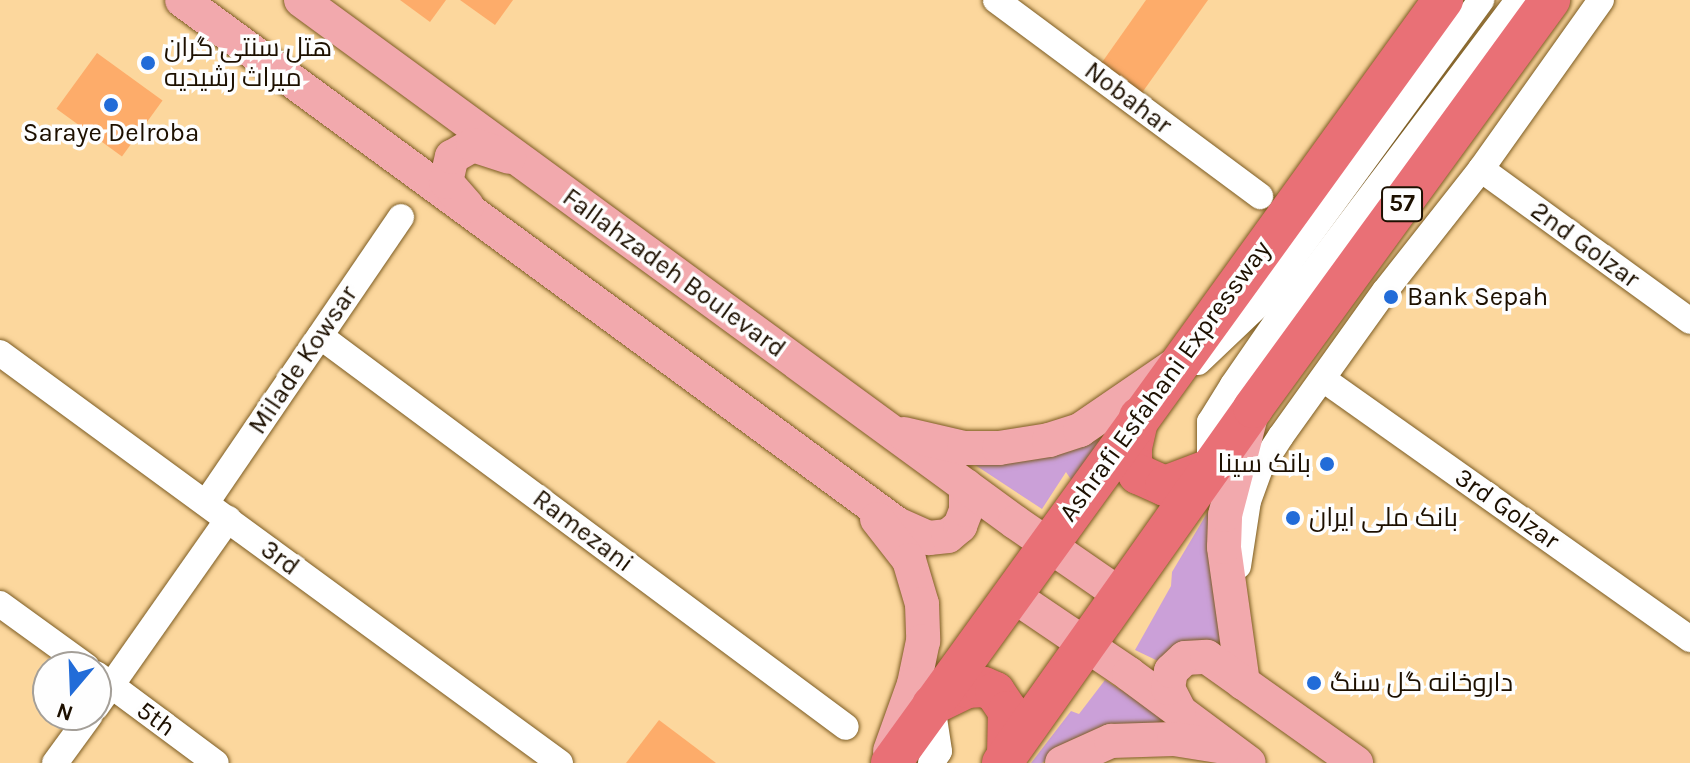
<!DOCTYPE html>
<html>
<head>
<meta charset="utf-8">
<style>
  body { margin:0 }
  #map { position:relative; width:1690px; height:763px; overflow:hidden; background:#fcd79d; font-family:Karla,Cairo,sans-serif }
  div>[style] { position:absolute }
  [style*='--x'] { left:calc(var(--x)*1px); top:calc(var(--y)*1px); width:calc(var(--w)*1px); rotate:calc(var(--a)*1deg) }
  .green>* { inset:0; background:#cba0d8 }
  .building>* { inset:0; background:#fdac6a; transform-origin:0 0 }
  .roads { filter:drop-shadow(0 0 2px #7c5c23) drop-shadow(0 0 2px #7c5c23) }
  .minor>* { height:26px; margin:-13px; padding:0 13px; transform-origin:13px; border-radius:13px; background:#fff }
  .major>* { height:34px; margin:-17px; padding:0 17px; transform-origin:17px; border-radius:17px; background:#f2a9ad }
  .highway>* { height:40px; margin:-20px; padding:0 20px; transform-origin:20px; border-radius:20px; background:#e97076 }
  .dots>* { width:22px; height:22px; translate:-50% -50%; box-sizing:border-box; border:4px solid #fefefe; border-radius:50% }
  span { translate:-50% -50%; white-space:nowrap; text-align:center; line-height:1.15; -webkit-text-stroke:7px #fefefe; paint-order:stroke }
  .shield-label span { padding:2px 6px; background:#fefefe; border:2px solid; border-radius:6px; -webkit-text-stroke-width:0 }
  .shield-label { font-size:24px; color:#1d1000; font-weight:700 }
  .poi-label { font-size:26px; color:#1d1000 }
  .left { translate:0 -50%; text-align:left }
  .right { translate:-100% -50%; text-align:right }
  .street-label { font-size:26px; color:#1d1000 }
  .north { position:absolute; left:32px; top:651px; width:80px; height:80px; box-sizing:border-box; background:#fefefe; border:2px solid #a49f98; border-radius:50%; rotate:199deg; font-size:22px; font-weight:700; line-height:32px; text-align:center; color:#1d1000 }
  .north::after { content:''; display:block; margin:auto; width:28px; height:36px; background:#226cd8; clip-path:polygon(50% 0,100% 100%,50% 72%,0 100%) }
</style>
</head>
<body>
<div id="map">
  <div class="green">
    <div style="clip-path:polygon(1125px 408px,1072px 481px,1066px 472px,1042px 509px,966px 459px)"></div>
    <div style="clip-path:polygon(1228px 478px,1210px 556px,1213px 592px,1232px 650px,1211px 641px,1186px 641px,1158px 661px,1135px 650px,1171px 586px,1172px 572px)"></div>
    <div style="clip-path:polygon(1105px 680px,1180px 727px,1068px 746px,1042px 763px,1031px 763px,1071px 711px,1079px 714px)"></div>
  </div>
  <div class="building">
    <div style="clip-path:polygon(400px 0,446px 0,430px 22px)"></div>
    <div style="clip-path:polygon(460px 0,513px 0,495px 25px)"></div>
    <div style="clip-path:polygon(1146px 0,1208px 0,1139px 97px,1098px 68px)"></div>
    <div style="left:97px;top:53px;width:81px;height:69px;rotate:36deg"></div>
    <div style="clip-path:polygon(659px 720px,679px 735px,716px 763px,626px 763px)"></div>
  </div>
  <div class="roads">
    <div class="minor">
      <div style="--x:996;--y:0;--w:329;--a:36.6"></div>
      <div style="--x:1481;--y:169;--w:258;--a:36"></div>
      <div style="--x:320;--y:336;--w:655;--a:36.63"></div>
      <div style="--x:0;--y:353;--w:694;--a:36.21"></div>
      <div style="--x:1198;--y:362;--w:83;--a:-43.5"></div>
      <div style="--x:1258;--y:305;--w:378;--a:-53.8"></div>
      <div style="--x:1323;--y:379;--w:450;--a:35.3"></div>
      <div style="--x:1210;--y:469;--w:47;--a:-90"></div>
      <div style="--x:1210;--y:422;--w:44;--a:-58.1"></div>
      <div style="--x:1233;--y:385;--w:90;--a:-55.4"></div>
      <div style="--x:1284;--y:311;--w:389;--a:-53"></div>
      <div style="--x:206;--y:503;--w:346;--a:-55.7"></div>
      <div style="--x:1238;--y:566;--w:66;--a:-81.3"></div>
      <div style="--x:1248;--y:501;--w:33;--a:-70"></div>
      <div style="--x:1259;--y:470;--w:40;--a:-57.1"></div>
      <div style="--x:1281;--y:436;--w:178;--a:-54.4"></div>
      <div style="--x:1385;--y:291;--w:155;--a:-51.8"></div>
      <div style="--x:1481;--y:169;--w:207;--a:-54.6"></div>
      <div style="--x:0;--y:604;--w:107;--a:35.9"></div>
      <div style="--x:96;--y:674;--w:149;--a:36.6"></div>
      <div style="--x:96;--y:707;--w:230;--a:-54.9"></div>
      <div style="--x:55;--y:763;--w:59;--a:-53.9"></div>
      <div style="--x:931;--y:763;--w:14;--a:-56"></div>
      <div style="--x:939;--y:751;--w:47;--a:-98.7"></div>
    </div>
    <div class="major">
      <div style="--x:182;--y:0;--w:886;--a:36.24"></div>
      <div style="--x:897;--y:524;--w:35;--a:24"></div>
      <div style="--x:929;--y:538;--w:19;--a:-6"></div>
      <div style="--x:948;--y:536;--w:16;--a:-40"></div>
      <div style="--x:960;--y:526;--w:17;--a:-69"></div>
      <div style="--x:966;--y:510;--w:24;--a:-90"></div>
      <div style="--x:301;--y:0;--w:884;--a:36.17"></div>
      <div style="--x:1015;--y:522;--w:129;--a:34.6"></div>
      <div style="--x:467;--y:206;--w:32;--a:-131"></div>
      <div style="--x:446;--y:182;--w:26;--a:-77"></div>
      <div style="--x:452;--y:157;--w:24;--a:-30"></div>
      <div style="--x:473;--y:145;--w:38;--a:18"></div>
      <div style="--x:904;--y:434;--w:62;--a:13.1"></div>
      <div style="--x:964;--y:448;--w:35;--a:0"></div>
      <div style="--x:999;--y:448;--w:51;--a:-9.1"></div>
      <div style="--x:1049;--y:440;--w:33;--a:-18"></div>
      <div style="--x:1080;--y:430;--w:112;--a:-34.4"></div>
      <div style="--x:877;--y:519;--w:52;--a:52"></div>
      <div style="--x:909;--y:560;--w:46;--a:73.5"></div>
      <div style="--x:922;--y:604;--w:37;--a:88"></div>
      <div style="--x:923;--y:641;--w:44;--a:101.8"></div>
      <div style="--x:914;--y:684;--w:71;--a:109.7"></div>
      <div style="--x:1011;--y:594;--w:143;--a:34.1"></div>
      <div style="--x:1129;--y:674;--w:149;--a:36.6"></div>
      <div style="--x:1243;--y:683;--w:137;--a:-98"></div>
      <div style="--x:1224;--y:547;--w:32;--a:-88"></div>
      <div style="--x:1225;--y:515;--w:98;--a:-75.3"></div>
      <div style="--x:1179;--y:710;--w:25;--a:-117"></div>
      <div style="--x:1168;--y:688;--w:17;--a:-80"></div>
      <div style="--x:1171;--y:671;--w:19;--a:-43"></div>
      <div style="--x:1185;--y:658;--w:22;--a:-3"></div>
      <div style="--x:1207;--y:657;--w:183;--a:35.4"></div>
      <div style="--x:1062;--y:763;--w:54;--a:-24.2"></div>
      <div style="--x:1111;--y:741;--w:63;--a:-1.8"></div>
      <div style="--x:1174;--y:739;--w:51;--a:9.1"></div>
    </div>
    <div class="highway">
      <div style="--x:1139;--y:417;--w:31;--a:103"></div>
      <div style="--x:1132;--y:447;--w:16;--a:90"></div>
      <div style="--x:1132;--y:463;--w:13;--a:61"></div>
      <div style="--x:1138;--y:474;--w:30;--a:24"></div>
      <div style="--x:1165;--y:486;--w:48;--a:-20.7"></div>
      <div style="--x:932;--y:705;--w:39;--a:-26"></div>
      <div style="--x:967;--y:688;--w:17;--a:-3"></div>
      <div style="--x:984;--y:687;--w:12;--a:24"></div>
      <div style="--x:995;--y:692;--w:23;--a:56"></div>
      <div style="--x:1008;--y:711;--w:44;--a:91.3"></div>
      <div style="--x:891;--y:763;--w:942;--a:-54.12"></div>
      <div style="--x:1002;--y:763;--w:435;--a:-54.7"></div>
      <div style="--x:1253;--y:408;--w:505;--a:-53.95"></div>
    </div>
  </div>
  <div class="dots">
    <div style="left:148px;top:63px;background:#226cd8"></div>
    <div style="left:111px;top:105px;background:#226cd8"></div>
    <div style="left:1391px;top:297px;background:#226cd8"></div>
    <div style="left:1327px;top:464px;background:#226cd8"></div>
    <div style="left:1293px;top:518px;background:#226cd8"></div>
    <div style="left:1314px;top:683px;background:#226cd8"></div>
  </div>
  <div class="shield-label">
    <span style="left:1402px;top:204px">57</span>
  </div>
  <div class="poi-label">
    <span class="left" style="left:164px;top:63px">هتل سنتی گران<br>میراث رشیدیه</span>
    <span style="left:111px;top:133px">Saraye Delroba</span>
    <span class="left" style="left:1407px;top:297px">Bank Sepah</span>
    <span class="right" style="left:1311px;top:464px">بانک سینا</span>
    <span class="left" style="left:1309px;top:518px">بانک ملی ایران</span>
    <span class="left" style="left:1330px;top:683px">داروخانه گل سنگ</span>
  </div>
  <div class="street-label">
    <span style="left:1128px;top:98px;rotate:37deg">Nobahar</span>
    <span style="left:1585px;top:245px;rotate:36deg">2nd Golzar</span>
    <span style="left:674px;top:273px;rotate:36deg">Fallahzadeh Boulevard</span>
    <span style="left:303px;top:360px;rotate:-56deg">Milade Kowsar</span>
    <span style="left:1165px;top:381px;rotate:-54deg">Ashrafi Esfahani Expressway</span>
    <span style="left:1507px;top:509px;rotate:35deg">3rd Golzar</span>
    <span style="left:583px;top:531px;rotate:37deg">Ramezani</span>
    <span style="left:280px;top:558px;rotate:36deg">3rd</span>
    <span style="left:156px;top:719px;rotate:36deg">5th</span>
  </div>
  <div class="north">N</div>
</div>
</body>
</html>
